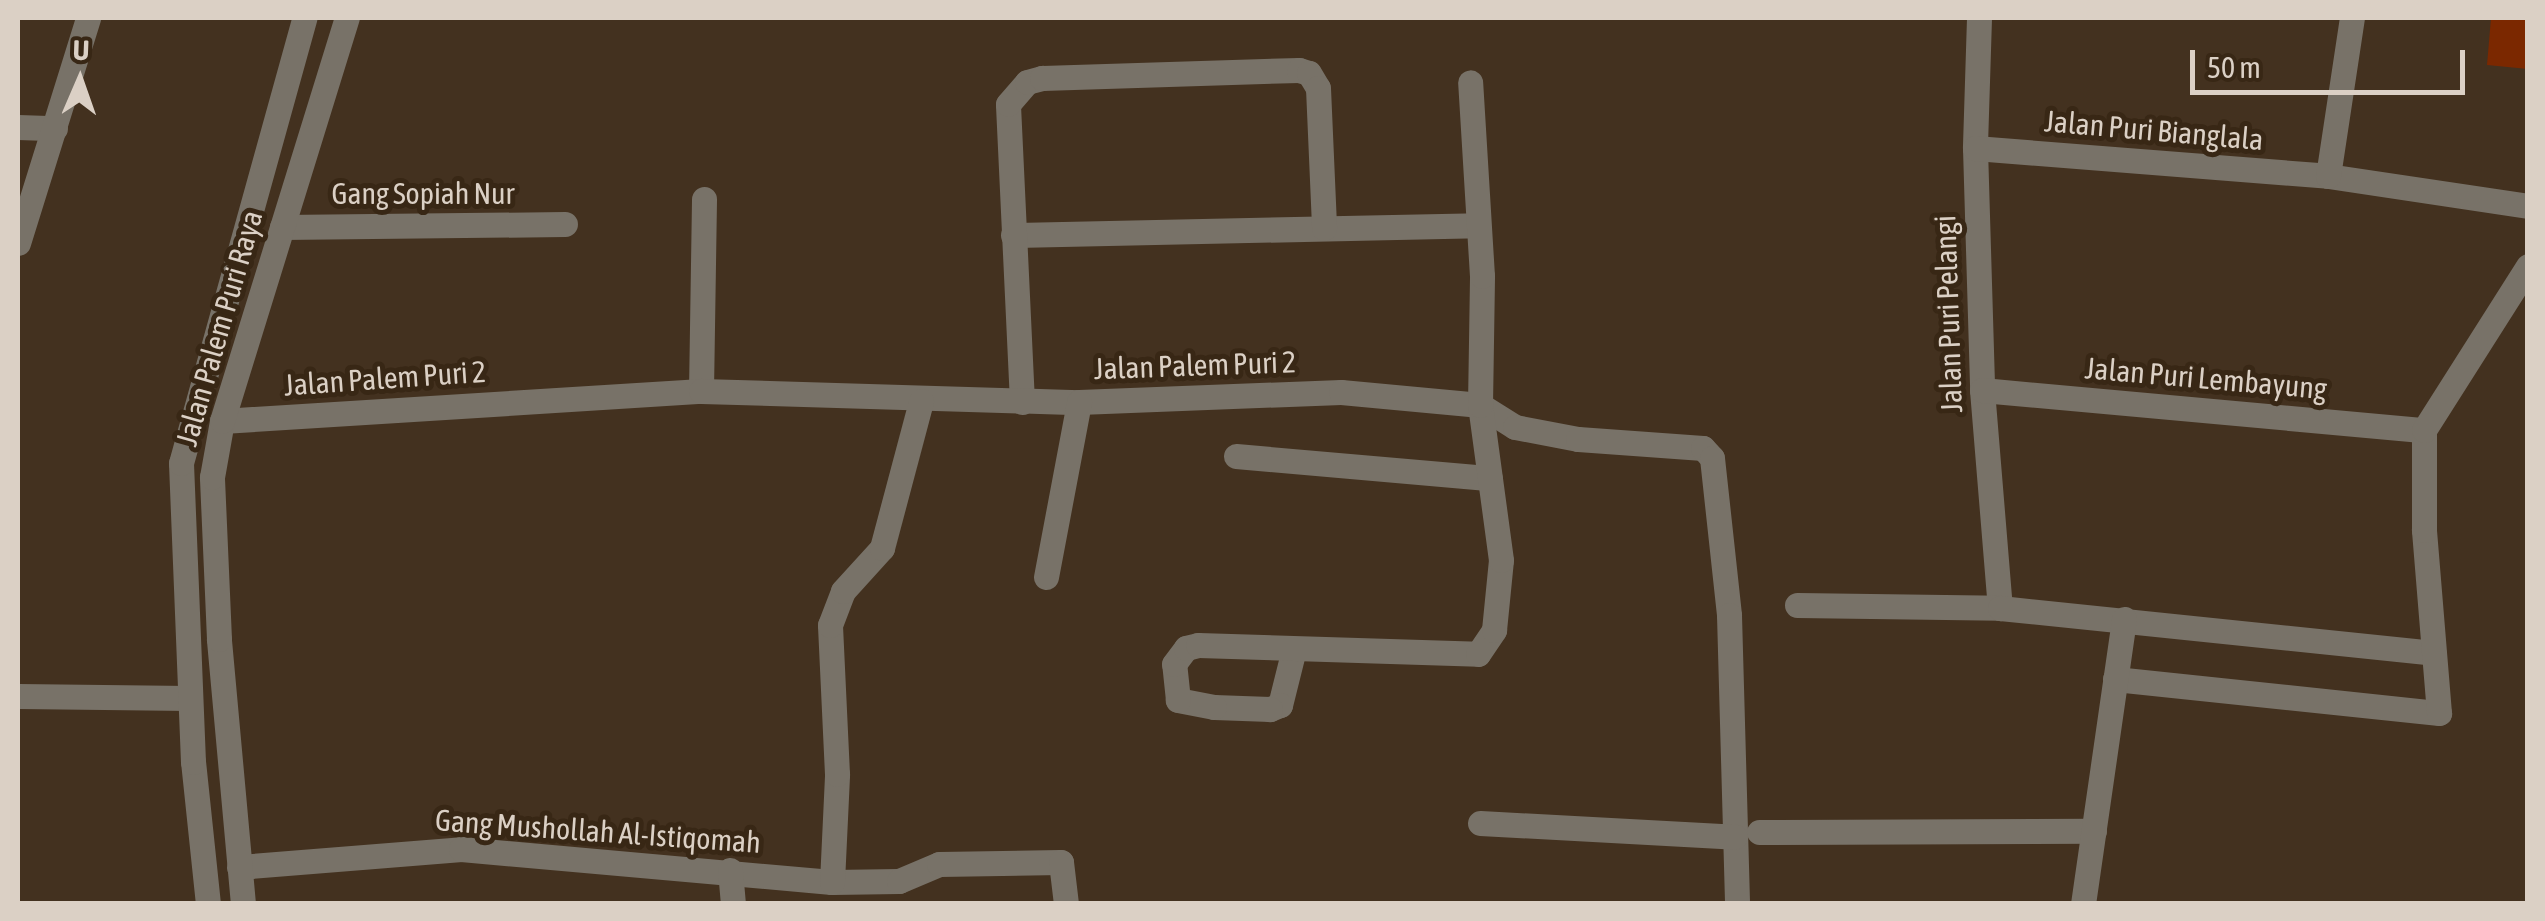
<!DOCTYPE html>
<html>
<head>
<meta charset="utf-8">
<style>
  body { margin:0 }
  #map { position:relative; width:2545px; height:921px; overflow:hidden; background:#43311f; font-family:"Asap Condensed",sans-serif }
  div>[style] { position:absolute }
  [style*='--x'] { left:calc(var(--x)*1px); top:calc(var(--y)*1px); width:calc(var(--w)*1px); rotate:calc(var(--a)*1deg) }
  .building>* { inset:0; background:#7b2800 }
  .minor>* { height:25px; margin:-12.5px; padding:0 12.5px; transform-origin:12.5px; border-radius:12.5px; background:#787268 }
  span { translate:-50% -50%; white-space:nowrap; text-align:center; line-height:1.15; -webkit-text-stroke:10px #382715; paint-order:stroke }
  .street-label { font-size:30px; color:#dbd0c5 }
  .frame { position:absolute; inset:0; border:20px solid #dbd0c5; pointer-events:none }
  .north { position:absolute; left:30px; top:30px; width:100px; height:100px; -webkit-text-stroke:8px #382715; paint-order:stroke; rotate:2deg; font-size:28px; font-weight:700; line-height:40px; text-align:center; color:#dbd0c5 }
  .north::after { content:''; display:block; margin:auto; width:35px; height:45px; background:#dbd0c5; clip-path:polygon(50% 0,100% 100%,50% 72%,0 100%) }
  .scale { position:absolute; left:2190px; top:50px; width:275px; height:45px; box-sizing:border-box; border:5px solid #dbd0c5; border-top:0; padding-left:12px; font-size:30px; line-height:35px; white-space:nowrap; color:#dbd0c5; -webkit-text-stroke:8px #382715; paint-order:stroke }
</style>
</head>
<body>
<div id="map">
  <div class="building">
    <div style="clip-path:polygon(2491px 18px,2528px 18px,2528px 69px,2487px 65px)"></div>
  </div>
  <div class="minor">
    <div style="--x:1979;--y:18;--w:130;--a:91.8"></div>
    <div style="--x:1975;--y:148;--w:242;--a:88.3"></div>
    <div style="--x:1982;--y:390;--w:219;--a:85.3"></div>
    <div style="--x:18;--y:127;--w:37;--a:2"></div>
    <div style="--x:1975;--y:148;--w:354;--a:4.5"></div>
    <div style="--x:2328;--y:176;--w:202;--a:8.5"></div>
    <div style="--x:2328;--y:176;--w:160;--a:-81.4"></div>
    <div style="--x:282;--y:227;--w:283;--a:-0.6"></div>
    <div style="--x:1013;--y:235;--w:465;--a:-1.2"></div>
    <div style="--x:18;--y:243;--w:236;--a:-72.7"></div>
    <div style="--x:1982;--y:390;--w:444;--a:5.2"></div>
    <div style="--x:701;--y:391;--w:192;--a:-89.1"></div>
    <div style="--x:1022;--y:402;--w:298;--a:-92.7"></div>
    <div style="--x:1008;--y:104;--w:29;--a:-49"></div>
    <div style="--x:1027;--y:82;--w:16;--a:-15"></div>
    <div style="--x:1042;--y:78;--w:257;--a:-1.8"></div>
    <div style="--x:1299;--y:70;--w:10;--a:17"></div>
    <div style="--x:1309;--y:73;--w:17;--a:59"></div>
    <div style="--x:1318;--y:88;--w:140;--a:87.5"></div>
    <div style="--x:222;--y:421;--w:480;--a:-3.6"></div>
    <div style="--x:701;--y:391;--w:378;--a:1.7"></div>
    <div style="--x:1079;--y:402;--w:262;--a:-2.2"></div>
    <div style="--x:1341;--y:392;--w:140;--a:5.3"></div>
    <div style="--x:1480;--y:405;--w:41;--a:32.2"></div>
    <div style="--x:1515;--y:427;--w:64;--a:10.8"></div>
    <div style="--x:1578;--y:439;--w:125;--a:4.1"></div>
    <div style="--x:1703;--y:448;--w:13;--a:48"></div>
    <div style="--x:1712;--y:458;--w:158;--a:83.8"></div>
    <div style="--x:1729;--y:615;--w:289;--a:88.4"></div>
    <div style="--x:1236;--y:456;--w:255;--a:5"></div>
    <div style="--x:1046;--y:577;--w:178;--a:-79.3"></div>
    <div style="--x:1797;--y:605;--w:203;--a:0.8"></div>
    <div style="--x:2000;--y:608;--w:436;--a:5.9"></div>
    <div style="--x:1294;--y:649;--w:58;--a:104"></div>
    <div style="--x:1280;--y:705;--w:11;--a:158"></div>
    <div style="--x:1270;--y:709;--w:56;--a:-178"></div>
    <div style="--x:1214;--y:707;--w:37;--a:-169"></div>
    <div style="--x:1178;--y:700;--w:36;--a:-96"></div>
    <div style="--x:1174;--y:664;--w:20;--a:-53"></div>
    <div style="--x:1186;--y:648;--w:12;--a:-14"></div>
    <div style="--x:1198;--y:645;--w:280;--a:1.8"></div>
    <div style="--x:1478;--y:654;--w:29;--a:-56"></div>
    <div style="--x:1494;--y:630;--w:70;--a:-84.3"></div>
    <div style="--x:1501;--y:560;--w:156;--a:-97.7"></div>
    <div style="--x:1480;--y:405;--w:129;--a:-89.1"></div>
    <div style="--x:1482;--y:276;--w:194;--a:-93.5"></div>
    <div style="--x:2115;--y:679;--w:326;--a:6"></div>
    <div style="--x:2439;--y:713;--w:184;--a:-94.7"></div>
    <div style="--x:2424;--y:530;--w:100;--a:-90"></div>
    <div style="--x:2424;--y:430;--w:194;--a:-57.6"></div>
    <div style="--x:18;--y:696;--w:171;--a:0.7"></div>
    <div style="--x:1480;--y:823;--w:255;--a:3.1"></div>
    <div style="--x:1759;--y:832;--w:335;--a:-0.2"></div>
    <div style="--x:239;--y:867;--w:223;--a:-4.6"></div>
    <div style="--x:461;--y:849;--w:372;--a:5.1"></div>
    <div style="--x:832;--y:882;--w:67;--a:-0.9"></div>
    <div style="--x:899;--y:881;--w:43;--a:-23"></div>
    <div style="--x:939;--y:864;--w:122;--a:-0.9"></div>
    <div style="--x:1061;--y:862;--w:42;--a:83.2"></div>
    <div style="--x:730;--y:870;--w:34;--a:85"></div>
    <div style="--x:832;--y:882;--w:108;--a:-87.3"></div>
    <div style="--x:837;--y:774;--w:149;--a:-92.7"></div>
    <div style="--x:830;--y:625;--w:36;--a:-69"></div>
    <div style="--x:843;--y:591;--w:58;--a:-47.8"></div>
    <div style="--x:882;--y:548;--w:152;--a:-75.1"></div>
    <div style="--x:208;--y:904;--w:143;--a:-96"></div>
    <div style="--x:193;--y:762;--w:299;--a:-92.3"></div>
    <div style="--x:181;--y:463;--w:462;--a:-74.5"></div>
    <div style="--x:243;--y:904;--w:266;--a:-95.2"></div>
    <div style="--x:219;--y:639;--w:162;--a:-92.5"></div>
    <div style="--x:212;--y:477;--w:57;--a:-79.9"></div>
    <div style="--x:222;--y:421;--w:422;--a:-72.8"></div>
    <div style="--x:2083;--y:904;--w:288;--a:-81.8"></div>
  </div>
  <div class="street-label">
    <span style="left:2154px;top:130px;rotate:5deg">Jalan Puri Bianglala</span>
    <span style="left:423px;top:193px">Gang Sopiah Nur</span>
    <span style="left:1948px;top:314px;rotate:-92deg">Jalan Puri Pelangi</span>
    <span style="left:219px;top:328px;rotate:-74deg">Jalan Palem Puri Raya</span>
    <span style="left:1195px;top:365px;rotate:-2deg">Jalan Palem Puri 2</span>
    <span style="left:385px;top:378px;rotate:-4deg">Jalan Palem Puri 2</span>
    <span style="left:2206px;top:378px;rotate:5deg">Jalan Puri Lembayung</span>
    <span style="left:598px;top:831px;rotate:4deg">Gang Mushollah Al-Istiqomah</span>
  </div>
  <div class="frame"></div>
  <div class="north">U</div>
  <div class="scale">50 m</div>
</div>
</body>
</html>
